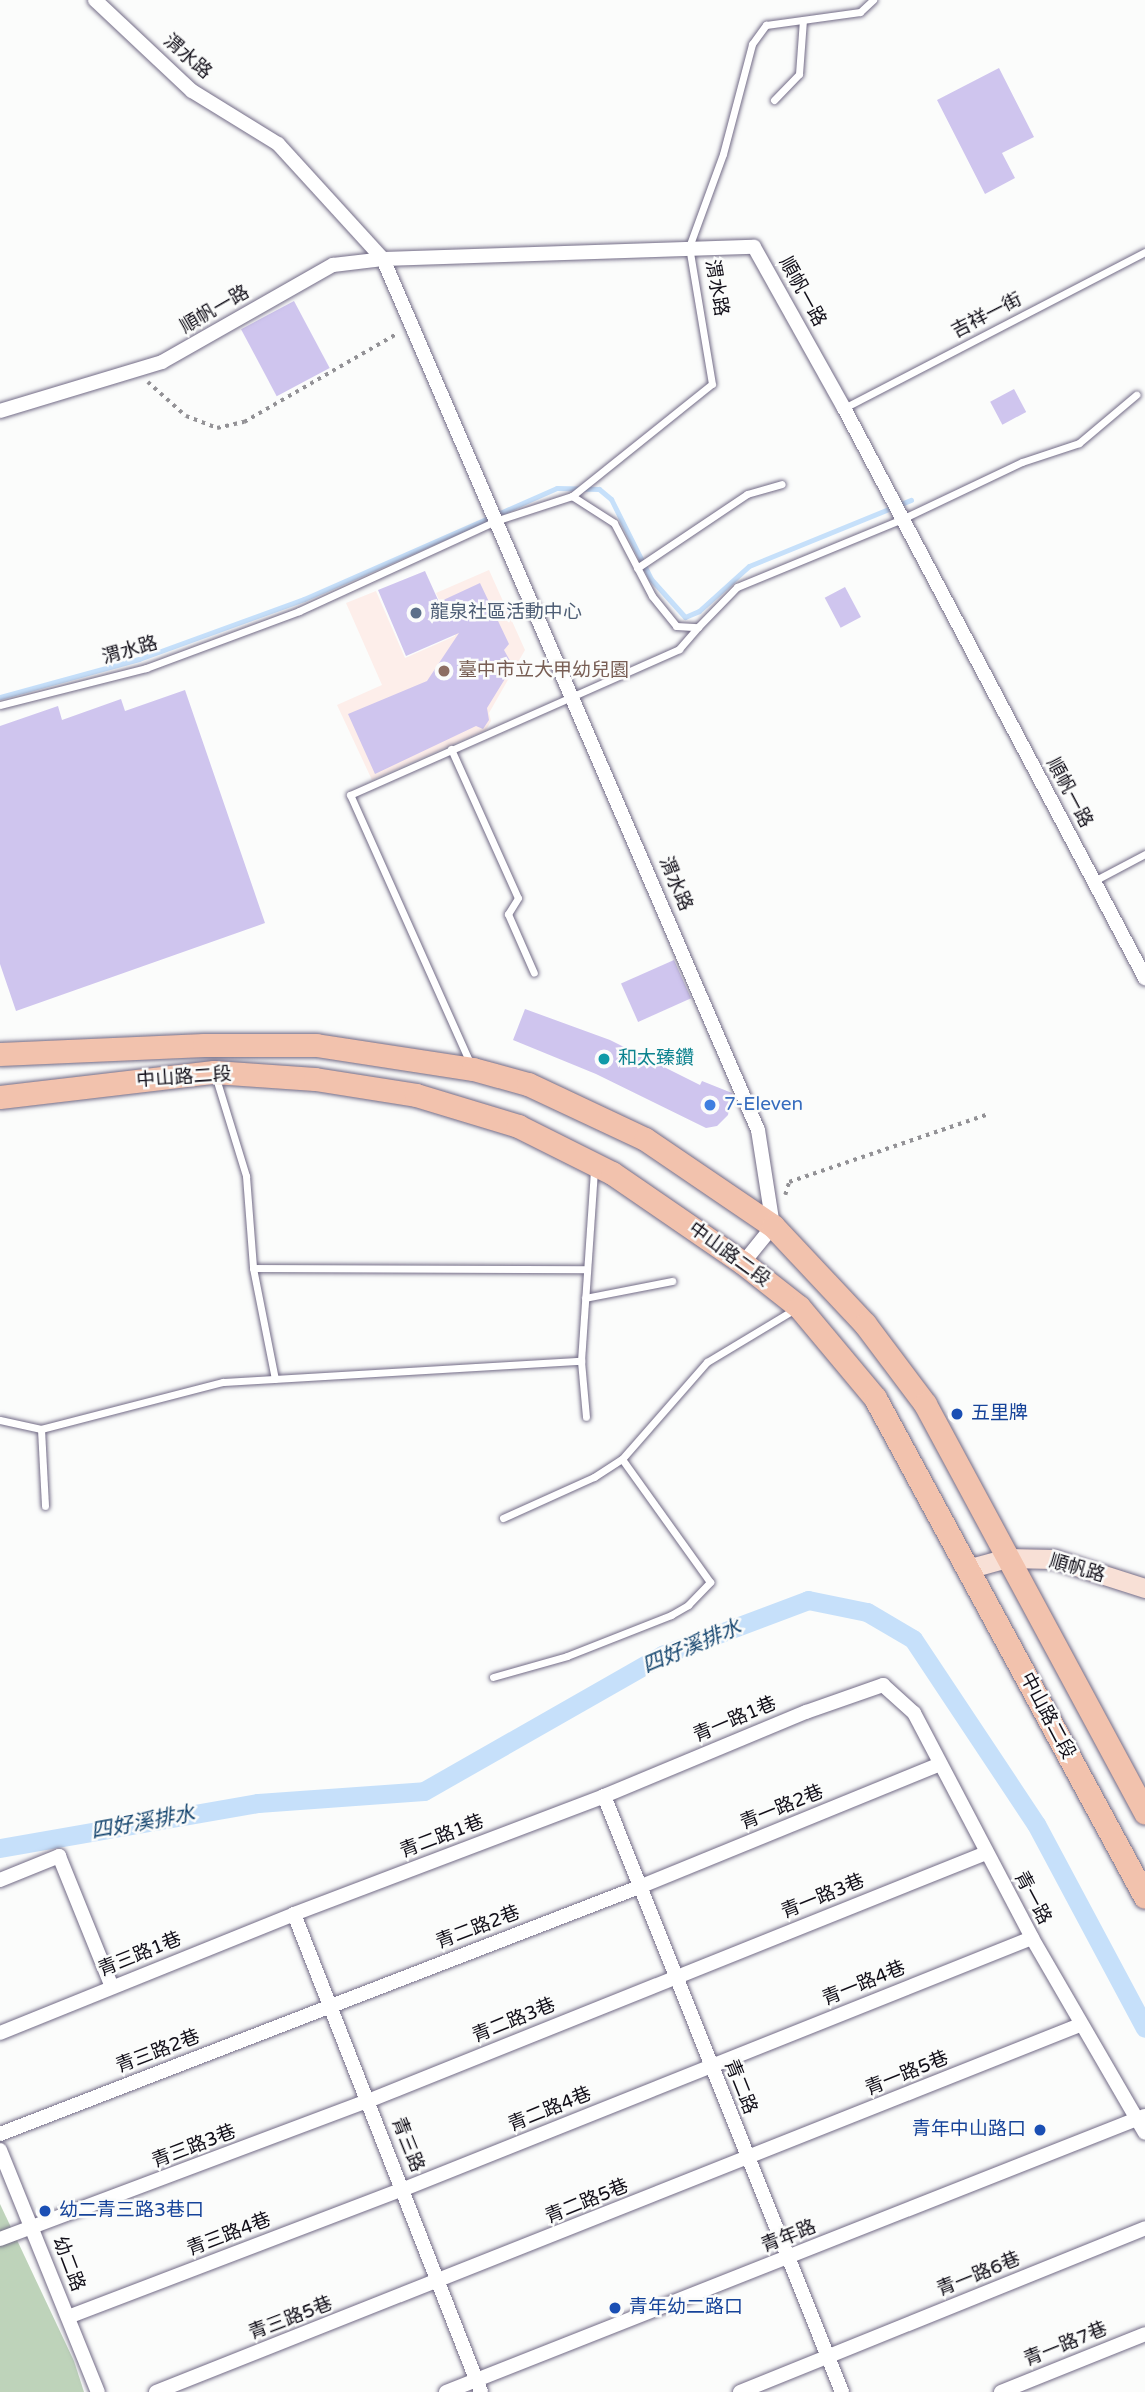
<!DOCTYPE html>
<html>
<head>
<meta charset="utf-8">
<style>
  body { margin:0 }
  #map { position:relative; width:1145px; height:2392px; overflow:hidden; background:#fbfcfb; font-family:"Varela Round","Noto Sans TC",sans-serif }
  div>[style] { position:absolute }
  [style*='--x'] { left:calc(var(--x)*1px); top:calc(var(--y)*1px); width:calc(var(--w)*1px); rotate:calc(var(--a)*1deg) }
  .education>* { inset:0; background:#fdeeea }
  .green>* { inset:0; background:#bed3ba }
  .stream>* { height:5px; margin:-2.5px; padding:0 2.5px; transform-origin:2.5px; border-radius:2.5px; background:#c6e0fa }
  .canal>* { height:19px; margin:-9.5px; padding:0 9.5px; transform-origin:9.5px; border-radius:9.5px; background:#c6e0fa }
  .building>* { inset:0; background:#cfc5ee; transform-origin:0 0 }
  .path>* { height:3.5px; margin-top:-1.75px; transform-origin:0; background:repeating-linear-gradient(90deg,#939296 0 3.5px,transparent 0 8.5px) }
  .roads { filter:drop-shadow(0 0 2px #726b86) drop-shadow(0 0 2px #726b86) }
  .lane>* { height:7px; margin:-3.5px; padding:0 3.5px; transform-origin:3.5px; border-radius:3.5px; background:#fff }
  .street>* { height:14px; margin:-7px; padding:0 7px; transform-origin:7px; border-radius:7px; background:#fff }
  .secondary>* { height:19px; margin:-9.5px; padding:0 9.5px; transform-origin:9.5px; border-radius:9.5px; background:#f8e0d6 }
  .primary>* { height:23px; margin:-11.5px; padding:0 11.5px; transform-origin:11.5px; border-radius:11.5px; background:#f2c2ad }
  .dots>* { width:19px; height:19px; translate:-50% -50%; box-sizing:border-box; border:4px solid #fbfcfb; border-radius:50% }
  span { translate:-50% -50%; white-space:nowrap; text-align:center; line-height:1.15; -webkit-text-stroke:5px #fbfcfb; paint-order:stroke }
  .street-label { font-size:19px; color:#110e18 }
  .service-label { font-size:19px; color:#4e5e75 }
  .left { translate:0 -50%; text-align:left }
  .education-label { font-size:19px; color:#785e54 }
  .culture-label { font-size:19px; color:#0d838f }
  .shop-label { font-size:19px; color:#366cbe }
  .transit-label { font-size:19px; color:#164399 }
  .right { translate:-100% -50%; text-align:right }
  .water-label { font-size:21px; color:#15456f; font-style:italic }
</style>
</head>
<body>
<div id="map">
  <div class="education">
    <div style="clip-path:polygon(489px 570px,525px 650px,489px 713px,491px 721px,486px 730px,372px 780px,337px 705px,382px 685px,346px 603px,376px 591px,405px 658px,455px 636px,436px 593px)"></div>
  </div>
  <div class="green">
    <div style="clip-path:polygon(0 2204px,74px 2361px,84px 2392px,0 2392px)"></div>
  </div>
  <div class="stream">
    <div style="--x:0;--y:697;--w:144;--a:-15.3"></div>
    <div style="--x:139;--y:659;--w:176;--a:-20"></div>
    <div style="--x:304;--y:599;--w:276;--a:-23.7"></div>
    <div style="--x:557;--y:488;--w:42;--a:1.4"></div>
    <div style="--x:599;--y:489;--w:16;--a:40"></div>
    <div style="--x:611;--y:499;--w:89;--a:63.4"></div>
    <div style="--x:651;--y:579;--w:51;--a:48.2"></div>
    <div style="--x:685;--y:617;--w:15;--a:-23"></div>
    <div style="--x:699;--y:611;--w:67;--a:-42"></div>
    <div style="--x:749;--y:566;--w:175;--a:-22.2"></div>
  </div>
  <div class="canal">
    <div style="--x:0;--y:1848;--w:262;--a:-9.9"></div>
    <div style="--x:258;--y:1803;--w:166;--a:-4.1"></div>
    <div style="--x:424;--y:1791;--w:274;--a:-29.7"></div>
    <div style="--x:662;--y:1655;--w:156;--a:-20.6"></div>
    <div style="--x:808;--y:1600;--w:60;--a:11.5"></div>
    <div style="--x:867;--y:1612;--w:53;--a:30.4"></div>
    <div style="--x:913;--y:1639;--w:222;--a:56.4"></div>
    <div style="--x:1036;--y:1824;--w:231;--a:61.9"></div>
  </div>
  <div class="building">
    <div style="clip-path:polygon(999px 68px,1034px 137px,1002px 153px,1015px 178px,985px 194px,937px 100px)"></div>
    <div style="left:294px;top:301px;width:76px;height:60px;rotate:62deg"></div>
    <div style="left:1014px;top:389px;width:26px;height:27px;rotate:62deg"></div>
    <div style="clip-path:polygon(425px 571px,439px 602px,480px 583px,509px 644px,504px 650px,513px 666px,487px 708px,489px 720px,483px 729px,476px 726px,375px 774px,348px 714px,427px 681px,459px 633px,406px 656px,378px 590px)"></div>
    <div style="left:845px;top:587px;width:34px;height:23px;rotate:62deg"></div>
    <div style="clip-path:polygon(185px 690px,265px 923px,16px 1011px,0 964px,0 726px,58px 706px,62px 720px,121px 699px,125px 711px)"></div>
    <div style="left:674px;top:960px;width:42px;height:58px;rotate:66deg"></div>
    <div style="clip-path:polygon(525px 1009px,610px 1040px,700px 1085px,702px 1081px,732px 1093px,728px 1115px,717px 1126px,706px 1128px,596px 1074px,513px 1040px)"></div>
  </div>
  <div class="path">
    <div style="--x:148;--y:382;--w:51;--a:41.8"></div>
    <div style="--x:186;--y:416;--w:33;--a:21"></div>
    <div style="--x:217;--y:428;--w:28;--a:-13"></div>
    <div style="--x:244;--y:422;--w:178;--a:-30"></div>
    <div style="--x:785;--y:1195;--w:14;--a:-73"></div>
    <div style="--x:789;--y:1182;--w:211;--a:-18.8"></div>
  </div>
  <div class="roads">
    <div class="lane">
      <div style="--x:774;--y:100;--w:36;--a:-46"></div>
      <div style="--x:799;--y:74;--w:54;--a:-85.8"></div>
      <div style="--x:844;--y:408;--w:339;--a:-27.4"></div>
      <div style="--x:572;--y:496;--w:50;--a:32.7"></div>
      <div style="--x:614;--y:523;--w:82;--a:62.5"></div>
      <div style="--x:652;--y:596;--w:38;--a:51"></div>
      <div style="--x:676;--y:626;--w:22;--a:3"></div>
      <div style="--x:698;--y:627;--w:56;--a:-45.7"></div>
      <div style="--x:737;--y:587;--w:178;--a:-22.4"></div>
      <div style="--x:902;--y:519;--w:133;--a:-25.4"></div>
      <div style="--x:1022;--y:462;--w:60;--a:-18.4"></div>
      <div style="--x:1079;--y:443;--w:75;--a:-40.1"></div>
      <div style="--x:637;--y:568;--w:133;--a:-33.9"></div>
      <div style="--x:747;--y:494;--w:36;--a:-16"></div>
      <div style="--x:0;--y:705;--w:151;--a:-14.2"></div>
      <div style="--x:146;--y:668;--w:163;--a:-20.4"></div>
      <div style="--x:299;--y:611;--w:219;--a:-24.6"></div>
      <div style="--x:498;--y:520;--w:78;--a:-18"></div>
      <div style="--x:572;--y:496;--w:179;--a:-38.7"></div>
      <div style="--x:712;--y:384;--w:139;--a:-99.5"></div>
      <div style="--x:689;--y:247;--w:99;--a:-69.9"></div>
      <div style="--x:723;--y:154;--w:114;--a:-75.2"></div>
      <div style="--x:752;--y:44;--w:24;--a:-54"></div>
      <div style="--x:766;--y:25;--w:95;--a:-7.9"></div>
      <div style="--x:860;--y:12;--w:18;--a:-43"></div>
      <div style="--x:451;--y:749;--w:163;--a:65.8"></div>
      <div style="--x:518;--y:898;--w:19;--a:122"></div>
      <div style="--x:508;--y:914;--w:64;--a:66.2"></div>
      <div style="--x:1094;--y:881;--w:58;--a:-27.9"></div>
      <div style="--x:471;--y:1065;--w:296;--a:-114.1"></div>
      <div style="--x:350;--y:795;--w:360;--a:-23.9"></div>
      <div style="--x:679;--y:649;--w:29;--a:-49"></div>
      <div style="--x:215;--y:1075;--w:106;--a:72.9"></div>
      <div style="--x:246;--y:1176;--w:92;--a:85.6"></div>
      <div style="--x:253;--y:1268;--w:113;--a:78.8"></div>
      <div style="--x:253;--y:1268;--w:334;--a:0.2"></div>
      <div style="--x:585;--y:1298;--w:89;--a:-11.1"></div>
      <div style="--x:581;--y:1361;--w:56;--a:84.9"></div>
      <div style="--x:0;--y:1420;--w:42;--a:12.4"></div>
      <div style="--x:41;--y:1429;--w:188;--a:-14.5"></div>
      <div style="--x:223;--y:1382;--w:359;--a:-3.4"></div>
      <div style="--x:581;--y:1361;--w:191;--a:-86.1"></div>
      <div style="--x:41;--y:1429;--w:77;--a:87"></div>
      <div style="--x:503;--y:1518;--w:100;--a:-24.3"></div>
      <div style="--x:594;--y:1477;--w:33;--a:-33"></div>
      <div style="--x:622;--y:1459;--w:129;--a:-48.8"></div>
      <div style="--x:707;--y:1362;--w:105;--a:-31"></div>
      <div style="--x:493;--y:1677;--w:77;--a:-15.8"></div>
      <div style="--x:567;--y:1656;--w:112;--a:-21.5"></div>
      <div style="--x:671;--y:1615;--w:20;--a:-30"></div>
      <div style="--x:688;--y:1605;--w:32;--a:-46"></div>
      <div style="--x:710;--y:1582;--w:151;--a:-125.6"></div>
    </div>
    <div class="street">
      <div style="--x:95;--y:0;--w:133;--a:43.2"></div>
      <div style="--x:192;--y:91;--w:101;--a:31.6"></div>
      <div style="--x:278;--y:144;--w:156;--a:47.6"></div>
      <div style="--x:383;--y:259;--w:948;--a:66.71"></div>
      <div style="--x:758;--y:1130;--w:97;--a:81.1"></div>
      <div style="--x:773;--y:1226;--w:48;--a:129"></div>
      <div style="--x:0;--y:411;--w:169;--a:-16.8"></div>
      <div style="--x:162;--y:362;--w:197;--a:-29.6"></div>
      <div style="--x:333;--y:265;--w:50;--a:-6.8"></div>
      <div style="--x:383;--y:259;--w:371;--a:-1.9"></div>
      <div style="--x:754;--y:247;--w:184;--a:60.8"></div>
      <div style="--x:844;--y:408;--w:645;--a:62.16"></div>
      <div style="--x:604;--y:1796;--w:642;--a:68.23"></div>
      <div style="--x:0;--y:1880;--w:64;--a:-22.1"></div>
      <div style="--x:59;--y:1856;--w:141;--a:68"></div>
      <div style="--x:294;--y:1914;--w:513;--a:68.63"></div>
      <div style="--x:0;--y:2033;--w:317;--a:-22"></div>
      <div style="--x:294;--y:1914;--w:332;--a:-20.8"></div>
      <div style="--x:604;--y:1796;--w:219;--a:-22.6"></div>
      <div style="--x:806;--y:1712;--w:82;--a:-19.3"></div>
      <div style="--x:883;--y:1685;--w:42;--a:42.1"></div>
      <div style="--x:914;--y:1713;--w:254;--a:62.3"></div>
      <div style="--x:1032;--y:1938;--w:225;--a:59.9"></div>
      <div style="--x:0;--y:2134;--w:685;--a:-21.13"></div>
      <div style="--x:639;--y:1887;--w:325;--a:-22.2"></div>
      <div style="--x:0;--y:2150;--w:261;--a:68"></div>
      <div style="--x:0;--y:2239;--w:393;--a:-20.6"></div>
      <div style="--x:368;--y:2101;--w:666;--a:-21.87"></div>
      <div style="--x:68;--y:2317;--w:360;--a:-20.9"></div>
      <div style="--x:404;--y:2189;--w:676;--a:-21.79"></div>
      <div style="--x:156;--y:2392;--w:994;--a:-21.66"></div>
      <div style="--x:446;--y:2392;--w:751;--a:-21.57"></div>
      <div style="--x:740;--y:2392;--w:437;--a:-22"></div>
      <div style="--x:1001;--y:2392;--w:155;--a:-21.9"></div>
    </div>
    <div class="secondary">
      <div style="--x:967;--y:1569;--w:41;--a:-15.4"></div>
      <div style="--x:1007;--y:1558;--w:47;--a:1.2"></div>
      <div style="--x:1054;--y:1559;--w:96;--a:17.7"></div>
    </div>
    <div class="primary">
      <div style="--x:0;--y:1054;--w:204;--a:-2.5"></div>
      <div style="--x:204;--y:1045;--w:112;--a:0"></div>
      <div style="--x:316;--y:1045;--w:159;--a:8.7"></div>
      <div style="--x:473;--y:1069;--w:57;--a:15.3"></div>
      <div style="--x:528;--y:1084;--w:129;--a:25.2"></div>
      <div style="--x:645;--y:1139;--w:155;--a:34.2"></div>
      <div style="--x:773;--y:1226;--w:134;--a:46.8"></div>
      <div style="--x:865;--y:1324;--w:100;--a:53.1"></div>
      <div style="--x:925;--y:1404;--w:464;--a:61.7"></div>
      <div style="--x:0;--y:1097;--w:215;--a:-6.7"></div>
      <div style="--x:214;--y:1072;--w:101;--a:4"></div>
      <div style="--x:315;--y:1079;--w:102;--a:9"></div>
      <div style="--x:416;--y:1095;--w:107;--a:16.9"></div>
      <div style="--x:518;--y:1126;--w:105;--a:26.6"></div>
      <div style="--x:612;--y:1173;--w:159;--a:34.5"></div>
      <div style="--x:743;--y:1263;--w:71;--a:38.2"></div>
      <div style="--x:799;--y:1307;--w:119;--a:50.1"></div>
      <div style="--x:875;--y:1398;--w:567;--a:61.58"></div>
    </div>
  </div>
  <div class="dots">
    <div style="left:416px;top:613px;background:#5c6f8a"></div>
    <div style="left:444px;top:671px;background:#8d6e63"></div>
    <div style="left:604px;top:1059px;background:#0f9aa8"></div>
    <div style="left:710px;top:1105px;background:#3f7fe0"></div>
    <div style="left:957px;top:1414px;background:#1a4fb4"></div>
    <div style="left:1040px;top:2130px;background:#1a4fb4"></div>
    <div style="left:45px;top:2211px;background:#1a4fb4"></div>
    <div style="left:615px;top:2308px;background:#1a4fb4"></div>
  </div>
  <div class="street-label">
    <span style="left:187px;top:57px;rotate:41deg">渭水路</span>
    <span style="left:716px;top:288px;rotate:80deg">渭水路</span>
    <span style="left:802px;top:292px;rotate:61deg">順帆一路</span>
    <span style="left:215px;top:310px;rotate:-30deg">順帆一路</span>
    <span style="left:987px;top:316px;rotate:-27deg">吉祥一街</span>
    <span style="left:130px;top:651px;rotate:-16deg">渭水路</span>
    <span style="left:1069px;top:793px;rotate:62deg">順帆一路</span>
    <span style="left:675px;top:884px;rotate:67deg">渭水路</span>
    <span style="left:184px;top:1078px;rotate:-4deg">中山路二段</span>
    <span style="left:729px;top:1255px;rotate:36deg">中山路二段</span>
    <span style="left:1077px;top:1569px;rotate:16deg">順帆路</span>
    <span style="left:1047px;top:1716px;rotate:62deg">中山路二段</span>
    <span style="left:735px;top:1720px;rotate:-23deg">青一路1巷</span>
    <span style="left:782px;top:1808px;rotate:-22deg">青一路2巷</span>
    <span style="left:442px;top:1837px;rotate:-21deg">青二路1巷</span>
    <span style="left:823px;top:1897px;rotate:-22deg">青一路3巷</span>
    <span style="left:1032px;top:1898px;rotate:62deg">青一路</span>
    <span style="left:478px;top:1928px;rotate:-21deg">青二路2巷</span>
    <span style="left:140px;top:1955px;rotate:-22deg">青三路1巷</span>
    <span style="left:864px;top:1984px;rotate:-22deg">青一路4巷</span>
    <span style="left:514px;top:2021px;rotate:-22deg">青二路3巷</span>
    <span style="left:158px;top:2052px;rotate:-21deg">青三路2巷</span>
    <span style="left:907px;top:2074px;rotate:-22deg">青一路5巷</span>
    <span style="left:740px;top:2087px;rotate:68deg">青二路</span>
    <span style="left:550px;top:2110px;rotate:-22deg">青二路4巷</span>
    <span style="left:407px;top:2145px;rotate:68deg">青三路</span>
    <span style="left:194px;top:2147px;rotate:-21deg">青三路3巷</span>
    <span style="left:587px;top:2202px;rotate:-22deg">青二路5巷</span>
    <span style="left:229px;top:2235px;rotate:-21deg">青三路4巷</span>
    <span style="left:789px;top:2237px;rotate:-22deg">青年路</span>
    <span style="left:68px;top:2264px;rotate:69deg">幼二路</span>
    <span style="left:979px;top:2275px;rotate:-22deg">青一路6巷</span>
    <span style="left:291px;top:2319px;rotate:-21deg">青三路5巷</span>
    <span style="left:1066px;top:2345px;rotate:-22deg">青一路7巷</span>
  </div>
  <div class="service-label">
    <span class="left" style="left:430px;top:613px">龍泉社區活動中心</span>
  </div>
  <div class="education-label">
    <span class="left" style="left:458px;top:671px">臺中市立大甲幼兒園</span>
  </div>
  <div class="culture-label">
    <span class="left" style="left:618px;top:1059px">和太臻鑽</span>
  </div>
  <div class="shop-label">
    <span class="left" style="left:724px;top:1105px">7-Eleven</span>
  </div>
  <div class="transit-label">
    <span class="left" style="left:971px;top:1414px">五里牌</span>
    <span class="right" style="left:1026px;top:2130px">青年中山路口</span>
    <span class="left" style="left:59px;top:2211px">幼二青三路3巷口</span>
    <span class="left" style="left:629px;top:2308px">青年幼二路口</span>
  </div>
  <div class="water-label">
    <span style="left:692px;top:1647px;rotate:-23deg">四好溪排水</span>
    <span style="left:143px;top:1823px;rotate:-10deg">四好溪排水</span>
  </div>
</div>
</body>
</html>
